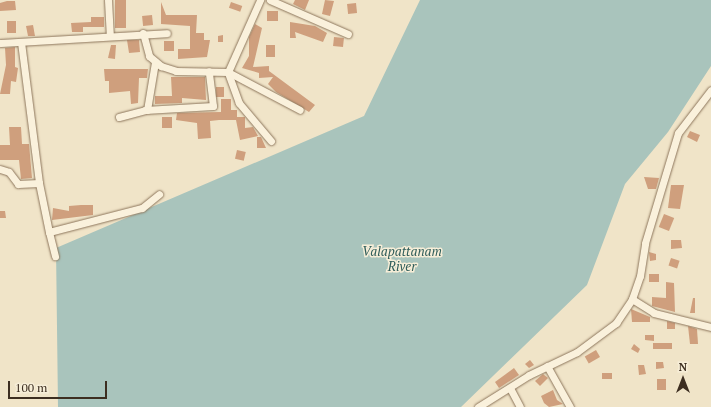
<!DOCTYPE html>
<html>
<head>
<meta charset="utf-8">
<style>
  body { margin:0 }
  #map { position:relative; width:711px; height:407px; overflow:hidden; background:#f0e4c8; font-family:"PT Serif",serif }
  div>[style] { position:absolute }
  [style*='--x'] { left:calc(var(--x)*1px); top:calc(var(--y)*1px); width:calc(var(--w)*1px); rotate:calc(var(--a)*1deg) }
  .water>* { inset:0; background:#a9c4bc }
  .building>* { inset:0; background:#cf9f7d; transform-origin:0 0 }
  .roads { filter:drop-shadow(0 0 1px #8d765c) drop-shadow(0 0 1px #8d765c) }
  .minor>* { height:7px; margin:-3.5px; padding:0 3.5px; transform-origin:3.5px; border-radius:3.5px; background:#faf1dc }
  span { translate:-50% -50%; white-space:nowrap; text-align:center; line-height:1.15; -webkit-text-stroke:3px #f7eed8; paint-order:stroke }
  .water-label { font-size:13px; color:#2f5d5a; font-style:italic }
  .north { position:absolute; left:663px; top:359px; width:40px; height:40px; -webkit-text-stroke:3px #f7eed8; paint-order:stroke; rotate:0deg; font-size:11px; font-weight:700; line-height:16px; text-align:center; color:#3d2e20 }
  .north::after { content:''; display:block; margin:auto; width:14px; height:18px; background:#3d2e20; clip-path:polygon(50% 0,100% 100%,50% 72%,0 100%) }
  .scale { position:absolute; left:8px; top:381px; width:99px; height:18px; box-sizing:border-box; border:2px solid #3d2e20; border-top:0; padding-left:5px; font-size:12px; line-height:14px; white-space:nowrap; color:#3d2e20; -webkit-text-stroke:3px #f7eed8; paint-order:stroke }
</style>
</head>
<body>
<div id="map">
  <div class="water">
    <div style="clip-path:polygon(420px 0,711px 0,711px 66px,668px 132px,625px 184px,587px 285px,461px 407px,58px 407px,56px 248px,364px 116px)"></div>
  </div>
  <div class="building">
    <div style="left:115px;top:0;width:11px;height:28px"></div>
    <div style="clip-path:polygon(295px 0,309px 0,305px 10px,293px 4px)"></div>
    <div style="clip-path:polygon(325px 0,334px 1px,330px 16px,322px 14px)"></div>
    <div style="clip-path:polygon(7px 1px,15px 1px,16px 10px,0 11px,0 3px)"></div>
    <div style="clip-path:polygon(161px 2px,166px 15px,197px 15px,196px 33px,204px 33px,204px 40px,210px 40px,207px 57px,178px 59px,178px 49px,190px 49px,190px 26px,161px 24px)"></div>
    <div style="left:231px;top:2px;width:12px;height:6px;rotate:20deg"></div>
    <div style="left:356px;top:3px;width:10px;height:9px;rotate:84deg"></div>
    <div style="left:267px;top:11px;width:11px;height:10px"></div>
    <div style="left:152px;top:15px;width:10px;height:10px;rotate:84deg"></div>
    <div style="clip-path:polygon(91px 17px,104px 17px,104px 27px,83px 27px,83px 32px,72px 32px,71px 23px,91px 22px)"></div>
    <div style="left:7px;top:21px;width:9px;height:12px"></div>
    <div style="clip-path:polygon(290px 22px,315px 26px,327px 33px,323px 42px,295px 32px,296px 38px,290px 38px)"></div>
    <div style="clip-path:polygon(255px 24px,262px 28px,253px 67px,269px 66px,269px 71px,315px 105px,309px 112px,276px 92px,268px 84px,273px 77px,259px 78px,259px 73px,242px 68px,249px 56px,249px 37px)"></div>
    <div style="clip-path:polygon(33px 25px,35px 36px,28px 36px,26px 26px)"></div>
    <div style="clip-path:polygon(223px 35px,223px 42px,218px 42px,218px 36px)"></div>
    <div style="left:334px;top:37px;width:10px;height:9px;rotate:6deg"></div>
    <div style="clip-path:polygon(127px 40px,139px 40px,140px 52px,129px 53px)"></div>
    <div style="left:164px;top:41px;width:10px;height:10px"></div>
    <div style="clip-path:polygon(111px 45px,116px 45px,115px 59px,108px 58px)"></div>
    <div style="left:266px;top:45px;width:9px;height:12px"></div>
    <div style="clip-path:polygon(15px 47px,15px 67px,18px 68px,16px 82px,11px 81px,10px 94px,0 94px,6px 65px,5px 48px)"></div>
    <div style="clip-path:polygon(104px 69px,148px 69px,147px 78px,139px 78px,138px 103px,131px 104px,130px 91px,109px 93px,109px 81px,105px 81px)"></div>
    <div style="clip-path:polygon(171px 77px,205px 77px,206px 100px,182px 98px,182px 103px,155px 104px,155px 96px,172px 96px)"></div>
    <div style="left:216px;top:87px;width:8px;height:10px"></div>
    <div style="clip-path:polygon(221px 99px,231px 99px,231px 110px,237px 110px,237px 117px,245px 117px,245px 128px,253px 127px,258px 136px,240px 140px,236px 120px,219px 120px,210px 121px,211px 138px,198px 139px,197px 123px,176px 120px,177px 113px,221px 112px)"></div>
    <div style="left:162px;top:117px;width:10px;height:11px"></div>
    <div style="clip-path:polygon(9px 127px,21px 127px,22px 144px,29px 144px,32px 178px,21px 179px,19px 160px,0 160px,0 145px,10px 145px)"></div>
    <div style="clip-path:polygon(690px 131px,700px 135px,697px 142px,687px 137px)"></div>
    <div style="clip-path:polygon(257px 137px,261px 137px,266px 148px,257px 148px)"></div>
    <div style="left:237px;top:150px;width:9px;height:9px;rotate:13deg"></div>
    <div style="clip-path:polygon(644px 177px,659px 178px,656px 189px,648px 189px)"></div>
    <div style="clip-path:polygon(671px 185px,684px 185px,680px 209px,668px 208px)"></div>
    <div style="clip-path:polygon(81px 205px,93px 205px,93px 215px,52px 220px,53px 208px,69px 211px,69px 206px)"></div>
    <div style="clip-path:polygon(0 211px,5px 211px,6px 218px,0 218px)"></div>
    <div style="left:664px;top:214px;width:11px;height:14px;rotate:22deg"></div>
    <div style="clip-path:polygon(671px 240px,681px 240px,682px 248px,671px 249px)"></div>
    <div style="clip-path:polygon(649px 252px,656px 254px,656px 260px,650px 261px)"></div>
    <div style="left:671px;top:258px;width:9px;height:8px;rotate:18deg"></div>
    <div style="left:649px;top:274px;width:10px;height:8px"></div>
    <div style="clip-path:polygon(666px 282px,674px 283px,675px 312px,652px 306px,652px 297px,666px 298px)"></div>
    <div style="clip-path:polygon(693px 298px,695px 298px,695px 313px,690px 313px)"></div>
    <div style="clip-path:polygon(631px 309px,650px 317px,650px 322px,632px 322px)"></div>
    <div style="clip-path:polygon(667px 321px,675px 323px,675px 329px,667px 329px)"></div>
    <div style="clip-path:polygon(688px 326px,697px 329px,698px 344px,690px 344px)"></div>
    <div style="clip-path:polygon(645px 335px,654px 335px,654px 341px,645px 340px)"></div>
    <div style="left:672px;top:343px;width:6px;height:19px;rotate:90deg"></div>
    <div style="clip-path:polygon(634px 344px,640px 349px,638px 353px,631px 349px)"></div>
    <div style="left:596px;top:350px;width:8px;height:13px;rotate:60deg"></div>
    <div style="clip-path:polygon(530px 360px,534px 365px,529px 368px,525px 364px)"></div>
    <div style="clip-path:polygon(656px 362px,663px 362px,664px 368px,656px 369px)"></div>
    <div style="clip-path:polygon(638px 365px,644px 365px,646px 374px,639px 375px)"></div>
    <div style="clip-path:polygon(514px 368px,519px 375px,499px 388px,495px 382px)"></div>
    <div style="left:602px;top:373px;width:10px;height:6px"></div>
    <div style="clip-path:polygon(543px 374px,548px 378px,540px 386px,535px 381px)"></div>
    <div style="left:657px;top:379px;width:9px;height:11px"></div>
    <div style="clip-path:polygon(553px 390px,557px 400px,563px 404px,549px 407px,544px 403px,541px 396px)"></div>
  </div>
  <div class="roads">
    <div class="minor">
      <div style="--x:108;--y:0;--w:35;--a:87"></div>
      <div style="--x:270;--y:0;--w:85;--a:23.6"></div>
      <div style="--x:143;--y:33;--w:24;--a:75"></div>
      <div style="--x:149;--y:56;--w:16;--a:40"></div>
      <div style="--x:161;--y:66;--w:16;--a:18"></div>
      <div style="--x:176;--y:71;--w:52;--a:1.1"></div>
      <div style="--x:228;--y:72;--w:79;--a:-66"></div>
      <div style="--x:21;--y:42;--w:142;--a:82.7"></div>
      <div style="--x:0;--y:43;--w:167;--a:-3.4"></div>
      <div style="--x:147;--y:110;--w:49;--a:-80.5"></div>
      <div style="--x:119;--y:117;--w:27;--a:-15"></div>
      <div style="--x:145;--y:110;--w:68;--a:-3.4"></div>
      <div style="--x:213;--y:106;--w:35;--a:-97"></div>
      <div style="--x:271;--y:141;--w:50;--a:-130.1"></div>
      <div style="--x:239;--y:103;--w:33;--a:-110"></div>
      <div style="--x:228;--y:72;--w:81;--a:27.8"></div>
      <div style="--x:0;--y:169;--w:9;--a:18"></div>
      <div style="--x:9;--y:172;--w:15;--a:53"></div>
      <div style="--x:18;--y:184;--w:21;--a:-3"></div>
      <div style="--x:39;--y:183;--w:50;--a:78.5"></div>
      <div style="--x:49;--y:232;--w:96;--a:-14.5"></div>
      <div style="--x:142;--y:208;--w:22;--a:-39"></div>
      <div style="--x:49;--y:232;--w:25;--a:76"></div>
      <div style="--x:632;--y:299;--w:26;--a:32"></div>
      <div style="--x:654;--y:313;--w:59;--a:13.8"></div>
      <div style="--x:547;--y:366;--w:47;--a:60.7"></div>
      <div style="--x:510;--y:388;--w:21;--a:62"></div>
      <div style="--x:478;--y:407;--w:60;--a:-32.1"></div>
      <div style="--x:529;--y:375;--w:53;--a:-25.6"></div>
      <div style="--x:577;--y:352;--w:49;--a:-36.6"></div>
      <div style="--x:616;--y:323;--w:29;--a:-56"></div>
      <div style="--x:632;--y:299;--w:24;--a:-71"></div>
      <div style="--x:640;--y:276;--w:33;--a:-81"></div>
      <div style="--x:645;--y:243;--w:115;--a:-73.3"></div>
      <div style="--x:678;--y:133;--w:54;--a:-52.5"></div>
    </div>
  </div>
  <div class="water-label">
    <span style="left:402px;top:259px">Valapattanam<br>River</span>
  </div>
  <div class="north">N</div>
  <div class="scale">100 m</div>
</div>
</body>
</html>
